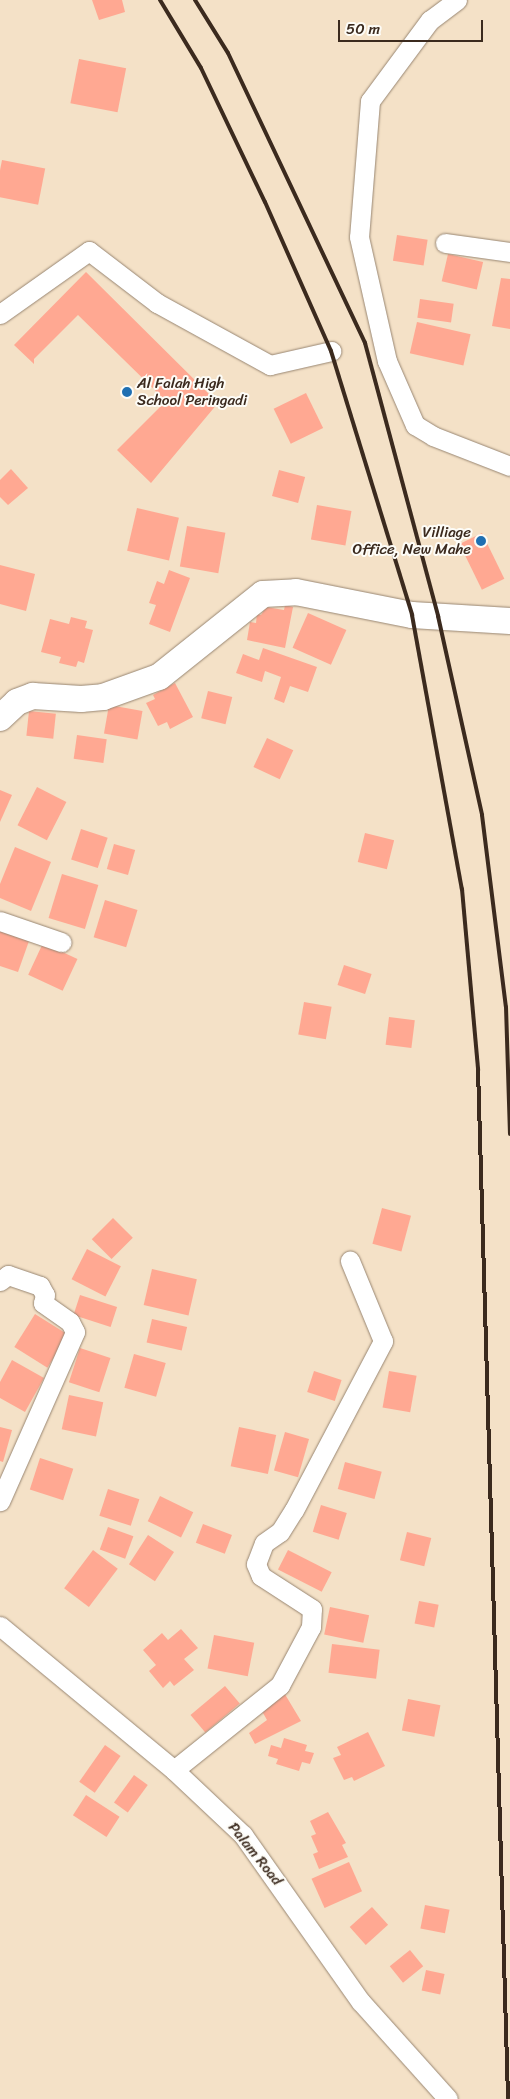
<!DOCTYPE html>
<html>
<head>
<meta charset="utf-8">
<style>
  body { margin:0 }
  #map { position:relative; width:510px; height:2099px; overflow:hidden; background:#f4e1c7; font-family:Sriracha,sans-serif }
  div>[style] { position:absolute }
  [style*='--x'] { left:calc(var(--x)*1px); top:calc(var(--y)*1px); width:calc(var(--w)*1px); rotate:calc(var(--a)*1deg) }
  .building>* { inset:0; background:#ffa892; transform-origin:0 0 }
  .roads { filter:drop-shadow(0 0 1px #988672) drop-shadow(0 0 1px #988672) }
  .street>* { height:19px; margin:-9.5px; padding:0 9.5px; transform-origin:9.5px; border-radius:9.5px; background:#fff }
  .secondary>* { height:26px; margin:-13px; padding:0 13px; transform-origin:13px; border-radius:13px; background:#fff }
  .rail>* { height:4px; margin:-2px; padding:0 2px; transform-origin:2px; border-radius:2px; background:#3b2a1e }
  .dots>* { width:14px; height:14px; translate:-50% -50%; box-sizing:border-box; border:2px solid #fdfcf7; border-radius:50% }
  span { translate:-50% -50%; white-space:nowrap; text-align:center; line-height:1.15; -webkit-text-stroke:4px #fdfcf7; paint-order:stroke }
  .poi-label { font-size:15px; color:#3b2a1e }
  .left { translate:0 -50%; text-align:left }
  .right { translate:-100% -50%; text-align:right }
  .street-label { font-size:15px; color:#3b2a1e }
  .scale { position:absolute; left:338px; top:20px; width:145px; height:22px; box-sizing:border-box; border:2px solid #3b2a1e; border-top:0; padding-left:6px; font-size:15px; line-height:18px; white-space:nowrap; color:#3b2a1e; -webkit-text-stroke:4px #fdfcf7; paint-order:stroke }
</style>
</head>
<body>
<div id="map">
  <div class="building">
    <div style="clip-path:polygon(92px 0,122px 0,125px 12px,99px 20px)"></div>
    <div style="left:79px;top:59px;width:48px;height:45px;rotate:11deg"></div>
    <div style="left:2px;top:160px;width:44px;height:37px;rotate:11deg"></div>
    <div style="left:397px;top:235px;width:31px;height:26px;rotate:9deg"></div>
    <div style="left:448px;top:254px;width:36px;height:28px;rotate:13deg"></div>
    <div style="clip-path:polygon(86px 272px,218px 403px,151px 483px,117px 450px,166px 401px,78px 315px,34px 359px,34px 364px,14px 345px)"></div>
    <div style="clip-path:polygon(501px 278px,510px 279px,510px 329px,492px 326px)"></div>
    <div style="left:420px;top:299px;width:34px;height:19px;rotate:8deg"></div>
    <div style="left:417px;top:322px;width:55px;height:32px;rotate:13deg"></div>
    <div style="left:306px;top:393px;width:39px;height:36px;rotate:64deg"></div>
    <div style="clip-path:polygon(11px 469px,28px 488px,8px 505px,0 497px,0 480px)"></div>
    <div style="left:279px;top:470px;width:27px;height:27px;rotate:15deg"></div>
    <div style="left:317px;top:505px;width:35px;height:35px;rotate:10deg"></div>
    <div style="left:137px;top:508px;width:43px;height:44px;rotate:13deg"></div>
    <div style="left:187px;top:526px;width:39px;height:41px;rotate:10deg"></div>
    <div style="left:482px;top:533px;width:51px;height:25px;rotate:64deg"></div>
    <div style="clip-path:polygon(0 565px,35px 574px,26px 611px,0 604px)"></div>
    <div style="clip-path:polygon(169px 570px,190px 578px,170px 632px,149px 624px,156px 605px,149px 603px,157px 581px,164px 584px)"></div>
    <div style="clip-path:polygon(285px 605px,293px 607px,285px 648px,247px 640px,250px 622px,256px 623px,257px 614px,261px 615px,266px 607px,284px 610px)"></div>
    <div style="left:308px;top:613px;width:42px;height:38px;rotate:24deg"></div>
    <div style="clip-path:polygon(71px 617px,87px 621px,85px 628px,93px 630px,84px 663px,78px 661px,76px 667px,59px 663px,61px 657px,41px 652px,50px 619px,69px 624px)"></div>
    <div style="clip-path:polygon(263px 648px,317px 667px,308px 692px,290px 686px,284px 703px,274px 699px,281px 677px,265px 671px,262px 682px,236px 673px,243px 654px,259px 660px)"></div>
    <div style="clip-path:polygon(175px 683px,193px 717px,170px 729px,167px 722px,158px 726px,146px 703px,155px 699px,153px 695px)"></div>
    <div style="left:208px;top:691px;width:25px;height:28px;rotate:14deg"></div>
    <div style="left:109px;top:705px;width:34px;height:29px;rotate:10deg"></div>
    <div style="left:29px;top:711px;width:27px;height:25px;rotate:6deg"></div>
    <div style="left:77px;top:735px;width:30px;height:24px;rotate:8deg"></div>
    <div style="left:267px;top:738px;width:29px;height:32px;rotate:25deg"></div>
    <div style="left:37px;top:787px;width:33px;height:43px;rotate:27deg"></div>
    <div style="clip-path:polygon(0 790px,12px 795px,0 822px)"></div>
    <div style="left:81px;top:829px;width:28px;height:32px;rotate:18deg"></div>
    <div style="left:365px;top:833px;width:30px;height:30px;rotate:14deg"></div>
    <div style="left:114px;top:844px;width:22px;height:26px;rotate:16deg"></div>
    <div style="clip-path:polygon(15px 847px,51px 862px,31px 911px,0 898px,0 884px)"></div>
    <div style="left:62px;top:874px;width:38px;height:46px;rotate:17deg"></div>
    <div style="left:105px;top:900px;width:34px;height:39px;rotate:17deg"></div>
    <div style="clip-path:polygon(0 931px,29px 941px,18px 972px,0 966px)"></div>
    <div style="left:43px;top:943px;width:38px;height:35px;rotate:25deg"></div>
    <div style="left:344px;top:965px;width:29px;height:21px;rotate:18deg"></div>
    <div style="left:304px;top:1002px;width:28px;height:33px;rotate:10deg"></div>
    <div style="left:389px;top:1017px;width:26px;height:28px;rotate:7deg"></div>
    <div style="left:382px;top:1208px;width:30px;height:37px;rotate:15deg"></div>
    <div style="left:113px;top:1218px;width:28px;height:30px;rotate:45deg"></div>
    <div style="left:87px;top:1249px;width:38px;height:34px;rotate:27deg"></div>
    <div style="left:152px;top:1269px;width:46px;height:37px;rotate:13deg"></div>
    <div style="left:80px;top:1295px;width:39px;height:21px;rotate:18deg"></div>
    <div style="left:35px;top:1314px;width:39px;height:39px;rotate:32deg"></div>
    <div style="left:152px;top:1319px;width:36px;height:24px;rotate:13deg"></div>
    <div style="left:80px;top:1348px;width:32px;height:36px;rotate:18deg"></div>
    <div style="left:134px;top:1354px;width:33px;height:35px;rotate:16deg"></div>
    <div style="clip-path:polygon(12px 1360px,44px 1378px,25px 1412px,0 1398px,0 1382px)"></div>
    <div style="left:314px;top:1371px;width:29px;height:22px;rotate:18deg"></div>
    <div style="left:389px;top:1371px;width:28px;height:37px;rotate:10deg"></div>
    <div style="left:69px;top:1395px;width:35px;height:35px;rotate:12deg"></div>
    <div style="clip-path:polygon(0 1427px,12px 1430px,3px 1462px,0 1461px)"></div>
    <div style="left:239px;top:1427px;width:38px;height:40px;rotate:12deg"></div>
    <div style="left:285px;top:1432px;width:25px;height:40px;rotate:16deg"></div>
    <div style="left:40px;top:1458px;width:35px;height:33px;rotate:18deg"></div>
    <div style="left:345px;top:1462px;width:38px;height:28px;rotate:15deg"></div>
    <div style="left:108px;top:1489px;width:33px;height:28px;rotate:18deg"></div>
    <div style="left:160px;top:1496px;width:37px;height:28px;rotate:26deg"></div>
    <div style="left:321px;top:1505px;width:27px;height:28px;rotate:17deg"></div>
    <div style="left:203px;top:1524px;width:31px;height:20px;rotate:21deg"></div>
    <div style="left:108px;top:1527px;width:27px;height:24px;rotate:20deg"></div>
    <div style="left:407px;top:1532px;width:25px;height:29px;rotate:14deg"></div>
    <div style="left:148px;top:1535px;width:31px;height:35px;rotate:33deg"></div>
    <div style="left:93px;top:1550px;width:31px;height:48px;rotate:37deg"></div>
    <div style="left:288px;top:1550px;width:49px;height:22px;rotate:27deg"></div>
    <div style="left:419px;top:1601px;width:20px;height:23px;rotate:11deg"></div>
    <div style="left:330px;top:1607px;width:40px;height:28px;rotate:12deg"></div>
    <div style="clip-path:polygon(181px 1629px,198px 1648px,184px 1659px,194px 1670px,174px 1686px,170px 1681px,163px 1688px,149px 1671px,156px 1665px,143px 1650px,162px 1633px,168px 1640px)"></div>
    <div style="left:214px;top:1635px;width:41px;height:34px;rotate:11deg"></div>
    <div style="left:332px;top:1644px;width:48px;height:29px;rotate:7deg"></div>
    <div style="left:225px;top:1686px;width:23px;height:45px;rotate:50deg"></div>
    <div style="clip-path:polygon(283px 1691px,301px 1721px,255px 1744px,249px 1733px,267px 1720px,259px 1706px)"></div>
    <div style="left:408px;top:1699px;width:33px;height:32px;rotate:11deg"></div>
    <div style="clip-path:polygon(368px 1732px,385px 1766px,354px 1781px,352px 1777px,344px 1780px,333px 1758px,341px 1755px,337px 1747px)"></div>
    <div style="clip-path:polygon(284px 1738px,307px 1745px,305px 1751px,314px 1753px,310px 1764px,302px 1762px,299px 1771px,276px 1764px,278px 1759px,268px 1756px,271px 1745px,281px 1748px)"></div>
    <div style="left:105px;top:1745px;width:19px;height:45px;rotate:35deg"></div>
    <div style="left:134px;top:1775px;width:17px;height:34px;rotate:36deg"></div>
    <div style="left:86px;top:1795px;width:40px;height:24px;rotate:33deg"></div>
    <div style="clip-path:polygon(328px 1812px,346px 1843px,342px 1845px,348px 1857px,319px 1869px,313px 1854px,318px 1852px,311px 1836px,316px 1834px,310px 1821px)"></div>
    <div style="left:349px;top:1862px;width:32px;height:41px;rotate:66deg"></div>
    <div style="left:425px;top:1905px;width:25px;height:24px;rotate:11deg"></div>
    <div style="left:372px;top:1907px;width:24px;height:30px;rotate:48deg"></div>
    <div style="left:410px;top:1950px;width:21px;height:26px;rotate:51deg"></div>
    <div style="left:426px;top:1970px;width:19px;height:21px;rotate:12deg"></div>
  </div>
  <div class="roads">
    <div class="street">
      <div style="--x:457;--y:0;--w:34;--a:143"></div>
      <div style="--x:430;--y:20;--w:101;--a:126.5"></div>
      <div style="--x:370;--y:101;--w:136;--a:94.6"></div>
      <div style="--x:359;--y:237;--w:127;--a:77.3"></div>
      <div style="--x:387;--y:361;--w:70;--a:66.4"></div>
      <div style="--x:415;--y:425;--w:21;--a:31"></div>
      <div style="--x:433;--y:436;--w:83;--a:21.3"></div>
      <div style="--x:445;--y:243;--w:66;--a:7.9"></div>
      <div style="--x:0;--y:314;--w:109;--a:-35.3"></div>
      <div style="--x:89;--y:251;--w:86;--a:37.4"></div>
      <div style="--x:157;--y:303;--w:129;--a:28.8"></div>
      <div style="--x:270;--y:365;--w:63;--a:-12.9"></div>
      <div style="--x:0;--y:921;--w:65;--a:19"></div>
      <div style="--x:0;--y:1281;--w:10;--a:-37"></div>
      <div style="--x:8;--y:1275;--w:34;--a:19"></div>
      <div style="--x:40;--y:1286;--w:10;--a:61"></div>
      <div style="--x:45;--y:1295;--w:8;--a:104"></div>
      <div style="--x:43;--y:1303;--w:33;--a:35"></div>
      <div style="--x:70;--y:1322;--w:11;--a:63"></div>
      <div style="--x:75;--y:1332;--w:185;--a:113.9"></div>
      <div style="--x:0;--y:1626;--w:226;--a:39.6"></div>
      <div style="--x:174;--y:1770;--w:95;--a:43.3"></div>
      <div style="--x:243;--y:1835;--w:204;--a:54.8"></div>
      <div style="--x:361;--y:2002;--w:130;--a:48.1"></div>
      <div style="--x:174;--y:1770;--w:136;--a:-38.7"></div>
      <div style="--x:280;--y:1685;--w:66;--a:-61.9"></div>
      <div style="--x:311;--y:1627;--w:18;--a:-87"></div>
      <div style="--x:312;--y:1609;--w:61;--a:-147.1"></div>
      <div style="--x:261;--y:1576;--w:13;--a:-113"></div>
      <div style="--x:256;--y:1564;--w:22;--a:-69"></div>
      <div style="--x:264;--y:1543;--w:19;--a:-35"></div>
      <div style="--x:280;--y:1532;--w:26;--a:-58"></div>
      <div style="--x:294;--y:1510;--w:191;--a:-62.2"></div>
      <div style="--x:383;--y:1341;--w:87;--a:-112.4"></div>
    </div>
    <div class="secondary">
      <div style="--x:0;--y:718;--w:23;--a:-43"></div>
      <div style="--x:17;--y:702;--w:17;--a:-21"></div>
      <div style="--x:33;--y:696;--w:48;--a:3.6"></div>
      <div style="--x:81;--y:699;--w:22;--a:-5"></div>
      <div style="--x:103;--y:697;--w:59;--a:-19.7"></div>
      <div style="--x:159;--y:677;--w:133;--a:-38.6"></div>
      <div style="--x:263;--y:594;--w:33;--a:-3"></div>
      <div style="--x:296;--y:592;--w:118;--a:11.2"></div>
      <div style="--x:412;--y:615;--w:98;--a:3.5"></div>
    </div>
  </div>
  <div class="rail">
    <div style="--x:160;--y:0;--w:79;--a:58.9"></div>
    <div style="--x:201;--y:68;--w:148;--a:64.5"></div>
    <div style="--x:265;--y:202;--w:163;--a:66.1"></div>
    <div style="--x:331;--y:351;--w:276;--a:72.9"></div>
    <div style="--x:412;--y:615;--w:279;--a:79.7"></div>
    <div style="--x:462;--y:889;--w:181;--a:84.9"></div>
    <div style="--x:478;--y:1069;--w:1030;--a:88.33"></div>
    <div style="--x:195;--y:0;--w:62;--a:58.1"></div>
    <div style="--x:228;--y:53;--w:321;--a:64.7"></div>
    <div style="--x:365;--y:343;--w:283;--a:75"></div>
    <div style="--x:438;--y:616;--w:204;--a:77.5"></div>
    <div style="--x:482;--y:815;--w:193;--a:82.9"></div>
    <div style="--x:506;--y:1007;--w:127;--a:88.2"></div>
  </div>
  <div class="dots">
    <div style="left:127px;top:392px;background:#1f6fb2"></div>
    <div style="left:481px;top:541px;background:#1f6fb2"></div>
  </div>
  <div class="poi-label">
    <span class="left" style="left:137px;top:392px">Al Falah High<br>School Peringadi</span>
    <span class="right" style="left:471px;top:541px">Villiage<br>Office, New Mahe</span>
  </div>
  <div class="street-label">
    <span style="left:255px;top:1854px;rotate:51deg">Palam Road</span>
  </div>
  <div class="scale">50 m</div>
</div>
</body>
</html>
